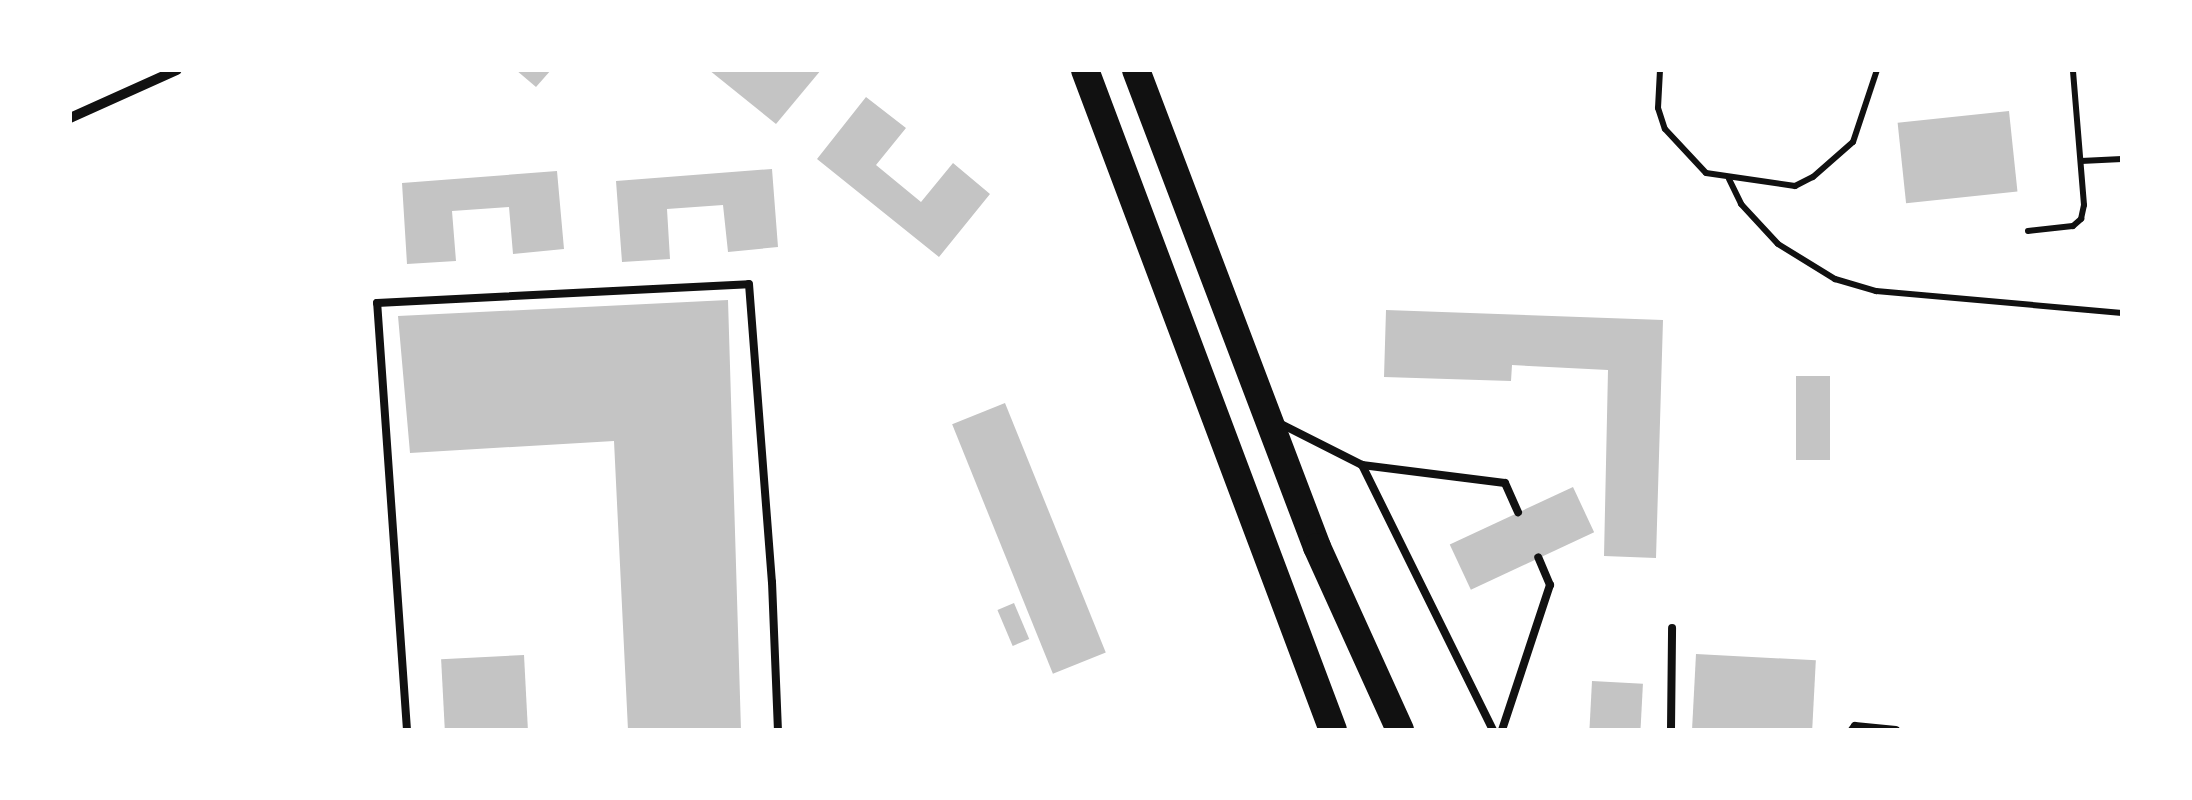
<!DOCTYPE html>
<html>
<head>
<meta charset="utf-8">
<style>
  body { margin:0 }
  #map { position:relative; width:2192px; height:800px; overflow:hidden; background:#fff; font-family:Raleway,sans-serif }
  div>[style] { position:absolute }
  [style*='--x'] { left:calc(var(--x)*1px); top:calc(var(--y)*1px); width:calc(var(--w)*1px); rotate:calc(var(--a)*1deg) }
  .building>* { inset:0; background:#c4c4c4; transform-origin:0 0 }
  .path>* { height:6px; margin:-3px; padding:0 3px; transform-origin:3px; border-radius:3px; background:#111 }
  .service>* { height:8px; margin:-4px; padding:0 4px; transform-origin:4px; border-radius:4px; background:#111 }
  .minor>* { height:10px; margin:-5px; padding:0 5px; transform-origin:5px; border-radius:5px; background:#111 }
  .trunk>* { height:28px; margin:-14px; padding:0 14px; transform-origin:14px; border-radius:14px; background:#111 }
  span { translate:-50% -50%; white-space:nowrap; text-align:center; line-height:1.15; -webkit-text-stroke:8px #fff; paint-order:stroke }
  .frame { position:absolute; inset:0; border:72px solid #fff; pointer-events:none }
</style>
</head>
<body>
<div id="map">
  <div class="building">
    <div style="clip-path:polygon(516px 70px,551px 70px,536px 87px)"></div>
    <div style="clip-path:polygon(709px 70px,821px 70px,776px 124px)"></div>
    <div style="clip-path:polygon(866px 97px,906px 128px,876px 165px,921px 202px,953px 163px,990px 194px,939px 257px,817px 159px)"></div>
    <div style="left:2009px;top:111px;width:81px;height:112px;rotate:84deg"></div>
    <div style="clip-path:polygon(772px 169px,778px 247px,728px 252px,723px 205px,667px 209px,670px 259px,622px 262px,616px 181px)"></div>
    <div style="clip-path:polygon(557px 171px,564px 249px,513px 254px,509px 207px,452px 211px,456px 261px,407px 264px,402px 183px)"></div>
    <div style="clip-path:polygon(728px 300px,741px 730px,628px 730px,614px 441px,410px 453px,398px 316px)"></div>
    <div style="clip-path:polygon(1386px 310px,1663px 320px,1656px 558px,1604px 556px,1608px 370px,1512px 365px,1511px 381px,1384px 377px)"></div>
    <div style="left:1796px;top:376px;width:34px;height:84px"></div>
    <div style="left:1005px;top:403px;width:269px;height:57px;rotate:68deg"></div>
    <div style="left:1573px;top:487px;width:50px;height:136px;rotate:65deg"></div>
    <div style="left:1014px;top:603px;width:39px;height:18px;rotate:67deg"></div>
    <div style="left:1696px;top:654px;width:120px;height:76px;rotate:3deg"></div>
    <div style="left:524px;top:655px;width:75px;height:83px;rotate:87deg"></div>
    <div style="left:1592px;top:681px;width:51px;height:49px;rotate:3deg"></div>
  </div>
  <div class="path">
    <div style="--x:1660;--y:70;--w:38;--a:93"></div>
    <div style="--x:1658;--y:108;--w:22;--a:72"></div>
    <div style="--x:1665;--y:129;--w:60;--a:47"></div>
    <div style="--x:1706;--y:173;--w:90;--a:8.3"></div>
    <div style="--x:1795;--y:186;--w:20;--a:-27"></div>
    <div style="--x:1813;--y:177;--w:53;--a:-41.2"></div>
    <div style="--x:1853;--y:142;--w:76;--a:-71.6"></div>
    <div style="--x:2081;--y:161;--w:41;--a:-2.8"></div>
    <div style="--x:1729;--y:179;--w:28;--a:64"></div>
    <div style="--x:1741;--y:204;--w:54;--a:47.2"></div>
    <div style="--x:1778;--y:244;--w:67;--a:31.6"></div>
    <div style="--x:1835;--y:279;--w:43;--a:16.3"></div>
    <div style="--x:1876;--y:291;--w:247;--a:5.1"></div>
    <div style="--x:2028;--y:231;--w:45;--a:-6.3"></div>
    <div style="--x:2073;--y:226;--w:11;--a:-41"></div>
    <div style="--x:2081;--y:219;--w:14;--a:-78"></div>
    <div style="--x:2084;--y:205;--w:135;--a:-94.7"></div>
  </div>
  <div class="service">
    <div style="--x:1277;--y:422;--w:95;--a:26.8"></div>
    <div style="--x:1362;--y:465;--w:296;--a:63.7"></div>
    <div style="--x:1362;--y:465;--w:144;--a:7.2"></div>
    <div style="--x:1505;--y:483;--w:32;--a:66"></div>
    <div style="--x:407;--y:730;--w:428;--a:-94"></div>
    <div style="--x:377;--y:303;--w:372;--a:-2.9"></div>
    <div style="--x:749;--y:284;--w:299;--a:85.6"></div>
    <div style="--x:772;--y:582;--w:148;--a:87.7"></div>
    <div style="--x:1502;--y:730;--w:153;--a:-71.7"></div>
    <div style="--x:1550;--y:585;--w:30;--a:-113"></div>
    <div style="--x:1671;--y:730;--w:102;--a:-89.4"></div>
    <div style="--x:1852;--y:730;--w:5;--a:-53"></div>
    <div style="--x:1855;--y:726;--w:41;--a:5.6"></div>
  </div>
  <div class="minor">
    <div style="--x:70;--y:118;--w:117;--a:-24.2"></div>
  </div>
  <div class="trunk">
    <div style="--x:1085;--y:70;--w:705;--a:69.41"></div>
    <div style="--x:1136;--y:70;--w:510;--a:69.22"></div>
    <div style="--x:1317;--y:547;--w:201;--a:65.6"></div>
  </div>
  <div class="frame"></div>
</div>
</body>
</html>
